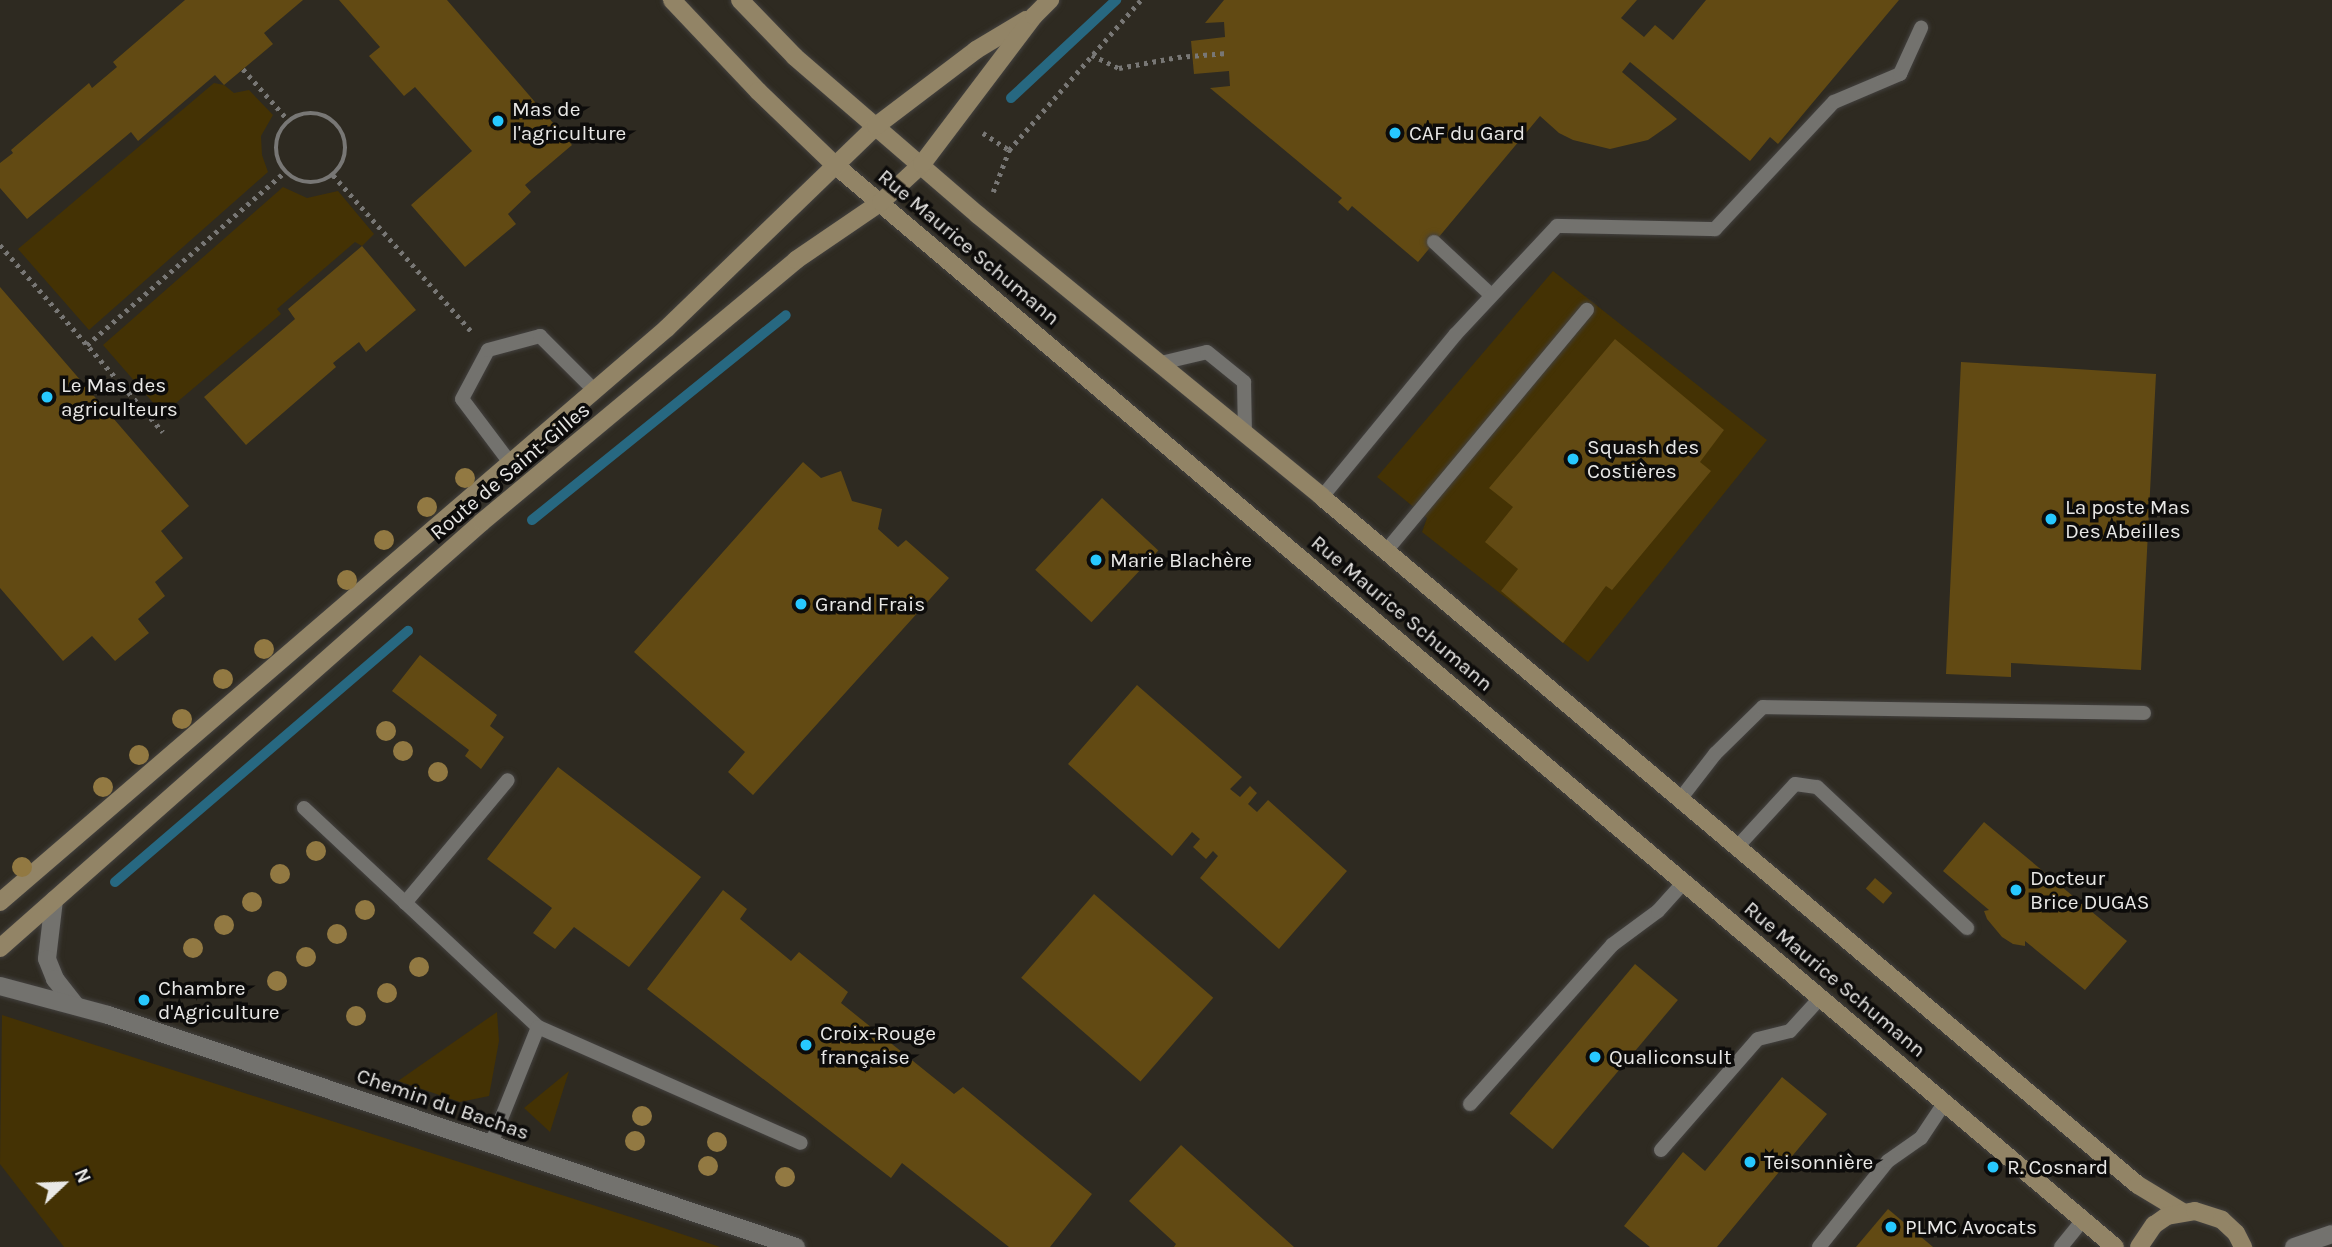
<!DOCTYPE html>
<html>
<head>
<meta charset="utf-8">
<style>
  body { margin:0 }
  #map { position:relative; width:2332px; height:1247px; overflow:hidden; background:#242320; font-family:Karla,sans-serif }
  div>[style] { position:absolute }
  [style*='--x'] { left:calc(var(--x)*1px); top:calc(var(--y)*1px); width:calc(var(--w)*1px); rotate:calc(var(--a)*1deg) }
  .built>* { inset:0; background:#2e2a21; transform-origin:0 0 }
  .green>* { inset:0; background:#443204 }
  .stream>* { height:10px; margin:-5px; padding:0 5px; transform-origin:5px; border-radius:5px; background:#276881 }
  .building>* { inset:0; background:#624a13; transform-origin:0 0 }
  .path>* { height:4.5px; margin-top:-2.25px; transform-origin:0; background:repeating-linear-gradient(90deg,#787775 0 3.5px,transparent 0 8.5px) }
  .path>.ring { margin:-2.25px; padding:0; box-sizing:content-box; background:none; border:4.5px solid #787775; border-radius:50% }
  .roads { filter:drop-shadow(0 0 2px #43413f) drop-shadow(0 0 2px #43413f) }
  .lane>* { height:14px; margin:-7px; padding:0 7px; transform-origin:7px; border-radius:7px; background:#73726e }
  .street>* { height:18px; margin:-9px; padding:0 9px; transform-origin:9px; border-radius:9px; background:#73726e }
  .secondary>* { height:18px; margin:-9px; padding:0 9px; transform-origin:9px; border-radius:9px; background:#928466 }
  .trees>* { width:20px; height:20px; margin:-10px; border-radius:50%; background:#927942 }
  .dots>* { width:19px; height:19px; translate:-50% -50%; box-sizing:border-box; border:4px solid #0d0c0b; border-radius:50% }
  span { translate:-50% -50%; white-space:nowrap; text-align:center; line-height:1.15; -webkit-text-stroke:7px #0d0c0b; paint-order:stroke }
  .poi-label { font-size:21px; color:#e9e8e6 }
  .left { translate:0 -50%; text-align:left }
  .street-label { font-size:21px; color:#e9e8e6 }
  .north { position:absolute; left:28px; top:1149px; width:70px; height:70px; -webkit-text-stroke:5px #0d0c0b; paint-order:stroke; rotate:67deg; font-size:19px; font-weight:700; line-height:28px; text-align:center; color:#e9e8e6 }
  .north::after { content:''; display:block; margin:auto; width:24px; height:32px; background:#e9e8e6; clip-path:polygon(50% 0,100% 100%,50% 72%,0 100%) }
</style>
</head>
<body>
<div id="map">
  <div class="built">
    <div style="left:0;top:0;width:2332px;height:1247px"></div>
  </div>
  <div class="green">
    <div style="clip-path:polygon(214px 83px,224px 85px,234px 93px,249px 90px,273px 115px,261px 136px,262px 155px,268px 172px,89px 330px,18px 249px)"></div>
    <div style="clip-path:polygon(283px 187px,307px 198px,338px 191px,374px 234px,362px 246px,355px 242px,277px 309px,281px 314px,163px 414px,103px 345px)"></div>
    <div style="clip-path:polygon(1553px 271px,1767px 440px,1588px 662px,1422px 532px,1427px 518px,1377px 477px)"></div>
    <div style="clip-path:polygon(497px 1012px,499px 1041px,489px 1096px,460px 1102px,398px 1081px)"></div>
    <div style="clip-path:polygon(2px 1015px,649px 1223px,720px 1247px,64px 1247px,0 1164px)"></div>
    <div style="clip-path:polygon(569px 1071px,550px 1132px,524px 1108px)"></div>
  </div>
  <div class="stream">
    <div style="--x:1011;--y:98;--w:144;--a:-43"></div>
    <div style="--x:532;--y:520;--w:326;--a:-38.9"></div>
    <div style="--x:115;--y:882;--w:386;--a:-40.6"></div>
  </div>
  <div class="building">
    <div style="clip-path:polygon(185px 0,303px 0,264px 33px,273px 44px,224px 85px,215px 75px,138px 141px,131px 132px,27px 219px,0 188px,0 163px,13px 153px,11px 150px,89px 83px,92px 88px,117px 67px,113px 62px)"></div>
    <div style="clip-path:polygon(339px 0,447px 0,572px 145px,525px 185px,531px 192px,508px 214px,516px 224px,465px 267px,411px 205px,472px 151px,415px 87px,404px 96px,369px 56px,380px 47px)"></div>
    <div style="clip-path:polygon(1224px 0,1637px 0,1621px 18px,1644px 37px,1655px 25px,1673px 40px,1706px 0,1899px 0,1778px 144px,1770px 137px,1750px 161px,1630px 62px,1622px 72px,1677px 119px,1671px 124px,1648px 140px,1610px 149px,1573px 140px,1559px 133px,1540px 116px,1418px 262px,1352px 206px,1348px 211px,1338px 202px,1342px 198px,1210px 88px,1230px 86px,1229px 71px,1194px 74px,1191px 41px,1225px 37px,1224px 22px,1205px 23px)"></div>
    <div style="clip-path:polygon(362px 246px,416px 310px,366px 352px,359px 342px,333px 363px,336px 367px,246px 445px,204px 397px,295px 319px,288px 309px)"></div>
    <div style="clip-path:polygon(0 287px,189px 506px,161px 531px,183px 558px,155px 582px,165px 596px,138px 619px,149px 633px,115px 661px,92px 636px,63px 661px,0 588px)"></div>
    <div style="clip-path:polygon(1615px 339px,1724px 430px,1700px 462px,1711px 471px,1612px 590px,1606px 586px,1563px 643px,1501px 591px,1518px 569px,1485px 542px,1513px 507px,1489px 488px)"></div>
    <div style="clip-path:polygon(1961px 362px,2156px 374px,2141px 670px,2011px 663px,2011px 677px,1946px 674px)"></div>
    <div style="clip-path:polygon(803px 462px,821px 478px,841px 471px,852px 501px,882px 509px,878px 529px,898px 547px,906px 540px,949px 578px,753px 795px,728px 772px,745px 752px,634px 652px)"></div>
    <div style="left:1102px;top:498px;width:77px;height:98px;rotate:43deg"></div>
    <div style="clip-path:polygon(420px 655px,497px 715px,490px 726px,504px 737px,481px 769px,465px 756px,469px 750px,392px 691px)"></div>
    <div style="clip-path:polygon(1137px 685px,1242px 777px,1230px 789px,1240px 797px,1250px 786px,1257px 793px,1248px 804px,1257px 812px,1268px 800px,1347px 871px,1279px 949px,1200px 878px,1218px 856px,1213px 851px,1206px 859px,1193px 847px,1200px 839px,1192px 832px,1172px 856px,1068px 764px)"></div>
    <div style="clip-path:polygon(558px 767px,701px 877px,629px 967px,574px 927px,555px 949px,533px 933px,552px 908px,487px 859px)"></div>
    <div style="clip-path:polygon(1984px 822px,2127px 941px,2085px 990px,2025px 941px,2025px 946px,2013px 944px,2002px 937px,1987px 919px,1984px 911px,1989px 910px,1943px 871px)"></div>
    <div style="left:1875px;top:878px;width:23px;height:14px;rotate:41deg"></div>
    <div style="clip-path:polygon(723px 890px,747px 909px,740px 919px,791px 961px,799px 952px,848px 992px,841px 1003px,954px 1094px,963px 1087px,1092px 1194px,1050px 1247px,1009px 1247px,902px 1163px,891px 1178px,647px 989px)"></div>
    <div style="left:1094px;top:894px;width:158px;height:111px;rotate:41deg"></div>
    <div style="left:1635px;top:964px;width:56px;height:195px;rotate:40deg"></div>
    <div style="clip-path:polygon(1782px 1077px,1827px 1114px,1717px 1247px,1650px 1247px,1624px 1226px,1683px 1152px,1705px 1171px)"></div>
    <div style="clip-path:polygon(1181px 1145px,1294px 1247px,1174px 1247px,1176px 1244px,1129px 1201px)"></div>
    <div style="clip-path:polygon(1888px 1209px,1933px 1247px,1856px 1247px)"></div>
  </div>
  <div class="path">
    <div style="--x:1092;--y:55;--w:30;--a:26"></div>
    <div style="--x:1119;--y:68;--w:60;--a:-10.6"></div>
    <div style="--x:1178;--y:57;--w:49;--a:-4.7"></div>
    <div style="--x:243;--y:69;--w:69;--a:48.5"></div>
    <div class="ring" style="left:276px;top:113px;width:65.5px;height:65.5px"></div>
    <div style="--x:983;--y:133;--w:31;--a:33"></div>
    <div style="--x:1009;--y:150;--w:200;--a:-48.7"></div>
    <div style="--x:333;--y:175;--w:208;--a:48.5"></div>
    <div style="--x:993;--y:192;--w:45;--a:-69.1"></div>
    <div style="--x:0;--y:245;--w:248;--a:48.9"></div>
    <div style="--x:87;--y:345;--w:264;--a:-41.2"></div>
  </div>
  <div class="roads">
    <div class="lane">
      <div style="--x:1434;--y:242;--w:78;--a:42.9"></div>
      <div style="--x:1161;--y:363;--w:47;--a:-13.4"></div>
      <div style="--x:1207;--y:352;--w:48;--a:39"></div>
      <div style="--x:1244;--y:382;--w:51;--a:88.9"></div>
      <div style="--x:511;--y:464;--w:81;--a:-127"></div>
      <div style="--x:462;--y:399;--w:55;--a:-62"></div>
      <div style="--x:488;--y:350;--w:54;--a:-15.1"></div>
      <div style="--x:540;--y:336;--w:78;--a:45"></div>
      <div style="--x:1322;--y:497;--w:210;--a:-50.6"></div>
      <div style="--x:1455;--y:335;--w:149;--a:-46.9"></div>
      <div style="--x:1557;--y:226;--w:158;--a:1.1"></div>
      <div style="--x:1715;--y:229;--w:174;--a:-46.9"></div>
      <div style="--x:1834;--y:102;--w:72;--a:-23"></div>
      <div style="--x:1900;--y:74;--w:51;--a:-65.5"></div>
      <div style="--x:1386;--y:551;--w:314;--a:-50.2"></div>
      <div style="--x:1681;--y:798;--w:56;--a:-52.3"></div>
      <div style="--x:1715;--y:754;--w:67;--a:-44.4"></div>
      <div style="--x:1763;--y:707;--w:381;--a:0.9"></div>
      <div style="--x:304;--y:808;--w:320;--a:43.1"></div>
      <div style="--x:538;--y:1027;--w:287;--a:23.8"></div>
      <div style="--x:1738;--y:846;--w:84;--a:-47.4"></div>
      <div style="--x:1795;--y:784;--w:22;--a:8"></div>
      <div style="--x:1817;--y:787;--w:206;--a:43.2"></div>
      <div style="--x:405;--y:903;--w:160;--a:-50.1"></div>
      <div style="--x:1470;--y:1104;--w:213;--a:-48.2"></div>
      <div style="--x:1612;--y:945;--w:57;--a:-36.5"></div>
      <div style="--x:1658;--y:911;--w:40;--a:-48"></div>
      <div style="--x:491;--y:1144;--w:126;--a:-68.1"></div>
      <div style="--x:1661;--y:1150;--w:147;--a:-48.9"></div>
      <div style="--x:1758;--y:1039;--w:33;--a:-14"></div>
      <div style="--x:1790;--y:1031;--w:46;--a:-47.6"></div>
      <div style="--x:1819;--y:1247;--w:110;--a:-51.3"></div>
      <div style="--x:1888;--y:1161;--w:40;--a:-34.9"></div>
      <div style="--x:1921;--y:1138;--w:43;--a:-56.3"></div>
      <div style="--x:2061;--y:1247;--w:36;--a:-51"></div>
    </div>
    <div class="street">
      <div style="--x:54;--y:900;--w:59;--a:96.8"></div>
      <div style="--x:47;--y:959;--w:22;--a:68"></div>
      <div style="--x:55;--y:979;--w:34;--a:52"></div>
      <div style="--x:0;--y:986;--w:112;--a:15"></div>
      <div style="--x:108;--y:1015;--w:726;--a:18.63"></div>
      <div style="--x:2294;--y:1247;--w:40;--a:-18.9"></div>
    </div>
    <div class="secondary">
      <div style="--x:672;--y:0;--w:125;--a:46.6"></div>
      <div style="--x:758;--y:91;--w:107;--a:43.9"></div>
      <div style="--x:835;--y:165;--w:1676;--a:40.21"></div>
      <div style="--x:740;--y:0;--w:79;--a:46"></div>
      <div style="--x:795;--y:57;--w:242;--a:40.8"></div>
      <div style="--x:978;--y:215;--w:445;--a:39.3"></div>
      <div style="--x:1322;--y:497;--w:1067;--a:40.14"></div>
      <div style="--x:2138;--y:1185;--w:50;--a:31.2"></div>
      <div style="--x:0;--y:902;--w:880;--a:-40.71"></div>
      <div style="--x:667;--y:328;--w:291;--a:-44"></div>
      <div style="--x:876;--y:126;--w:126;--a:-37.2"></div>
      <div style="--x:976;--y:50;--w:58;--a:-31"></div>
      <div style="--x:0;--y:948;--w:643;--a:-41.47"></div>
      <div style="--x:482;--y:522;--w:409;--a:-39.8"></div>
      <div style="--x:796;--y:260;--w:103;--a:-34.3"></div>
      <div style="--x:881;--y:202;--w:56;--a:-42.8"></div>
      <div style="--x:922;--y:164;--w:186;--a:-52.9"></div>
      <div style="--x:1034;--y:16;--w:23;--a:-45"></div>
      <div style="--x:2139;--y:1247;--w:27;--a:-56"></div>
      <div style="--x:2154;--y:1225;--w:16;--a:-35"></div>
      <div style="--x:2167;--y:1216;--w:28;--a:-10"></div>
      <div style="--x:2195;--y:1211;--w:28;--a:18"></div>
      <div style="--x:2222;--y:1220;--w:19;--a:43"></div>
      <div style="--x:2236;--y:1233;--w:16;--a:63"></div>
    </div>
  </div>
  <div class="trees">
    <div style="left:465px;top:478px"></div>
    <div style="left:427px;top:507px"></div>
    <div style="left:384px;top:540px"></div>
    <div style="left:347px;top:580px"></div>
    <div style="left:264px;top:649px"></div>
    <div style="left:223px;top:679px"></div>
    <div style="left:182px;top:719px"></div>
    <div style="left:386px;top:731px"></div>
    <div style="left:403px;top:751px"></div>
    <div style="left:139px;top:755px"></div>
    <div style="left:438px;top:772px"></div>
    <div style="left:103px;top:787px"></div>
    <div style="left:316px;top:851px"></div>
    <div style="left:22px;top:867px"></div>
    <div style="left:280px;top:874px"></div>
    <div style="left:252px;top:902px"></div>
    <div style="left:365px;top:910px"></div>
    <div style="left:224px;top:925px"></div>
    <div style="left:337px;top:934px"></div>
    <div style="left:193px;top:948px"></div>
    <div style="left:306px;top:957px"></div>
    <div style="left:419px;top:967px"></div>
    <div style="left:277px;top:981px"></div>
    <div style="left:387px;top:993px"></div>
    <div style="left:356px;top:1016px"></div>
    <div style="left:642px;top:1116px"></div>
    <div style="left:635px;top:1141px"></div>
    <div style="left:717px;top:1142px"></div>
    <div style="left:708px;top:1166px"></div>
    <div style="left:785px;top:1177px"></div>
  </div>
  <div class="dots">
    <div style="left:498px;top:121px;background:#27c8ff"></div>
    <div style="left:1395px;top:133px;background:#27c8ff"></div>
    <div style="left:47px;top:397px;background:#27c8ff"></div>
    <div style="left:1573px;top:459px;background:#27c8ff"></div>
    <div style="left:2051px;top:519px;background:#27c8ff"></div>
    <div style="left:1096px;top:560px;background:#27c8ff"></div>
    <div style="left:801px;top:604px;background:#27c8ff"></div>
    <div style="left:2016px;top:890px;background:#27c8ff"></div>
    <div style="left:144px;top:1000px;background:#27c8ff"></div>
    <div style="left:806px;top:1045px;background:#27c8ff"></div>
    <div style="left:1595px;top:1057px;background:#27c8ff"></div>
    <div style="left:1750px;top:1162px;background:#27c8ff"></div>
    <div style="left:1993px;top:1167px;background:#27c8ff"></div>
    <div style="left:1891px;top:1227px;background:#27c8ff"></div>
  </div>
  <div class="poi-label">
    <span class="left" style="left:512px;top:121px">Mas de<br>l'agriculture</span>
    <span class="left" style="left:1409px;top:133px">CAF du Gard</span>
    <span class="left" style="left:61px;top:397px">Le Mas des<br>agriculteurs</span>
    <span class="left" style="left:1587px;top:459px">Squash des<br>Costières</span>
    <span class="left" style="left:2065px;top:519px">La poste Mas<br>Des Abeilles</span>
    <span class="left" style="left:1110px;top:560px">Marie Blachère</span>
    <span class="left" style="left:815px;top:604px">Grand Frais</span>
    <span class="left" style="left:2030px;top:890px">Docteur<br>Brice DUGAS</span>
    <span class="left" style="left:158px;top:1000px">Chambre<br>d'Agriculture</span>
    <span class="left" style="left:820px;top:1045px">Croix-Rouge<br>française</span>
    <span class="left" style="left:1609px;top:1057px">Qualiconsult</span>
    <span class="left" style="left:1764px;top:1162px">Teisonnière</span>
    <span class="left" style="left:2007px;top:1167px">R. Cosnard</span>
    <span class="left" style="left:1905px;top:1227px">PLMC Avocats</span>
  </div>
  <div class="street-label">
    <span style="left:969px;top:247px;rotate:40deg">Rue Maurice Schumann</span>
    <span style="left:510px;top:471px;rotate:-40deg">Route de Saint-Gilles</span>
    <span style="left:1402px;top:613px;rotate:40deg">Rue Maurice Schumann</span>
    <span style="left:1835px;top:979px;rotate:40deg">Rue Maurice Schumann</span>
    <span style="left:443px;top:1104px;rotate:19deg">Chemin du Bachas</span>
  </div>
  <div class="north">N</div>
</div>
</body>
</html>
